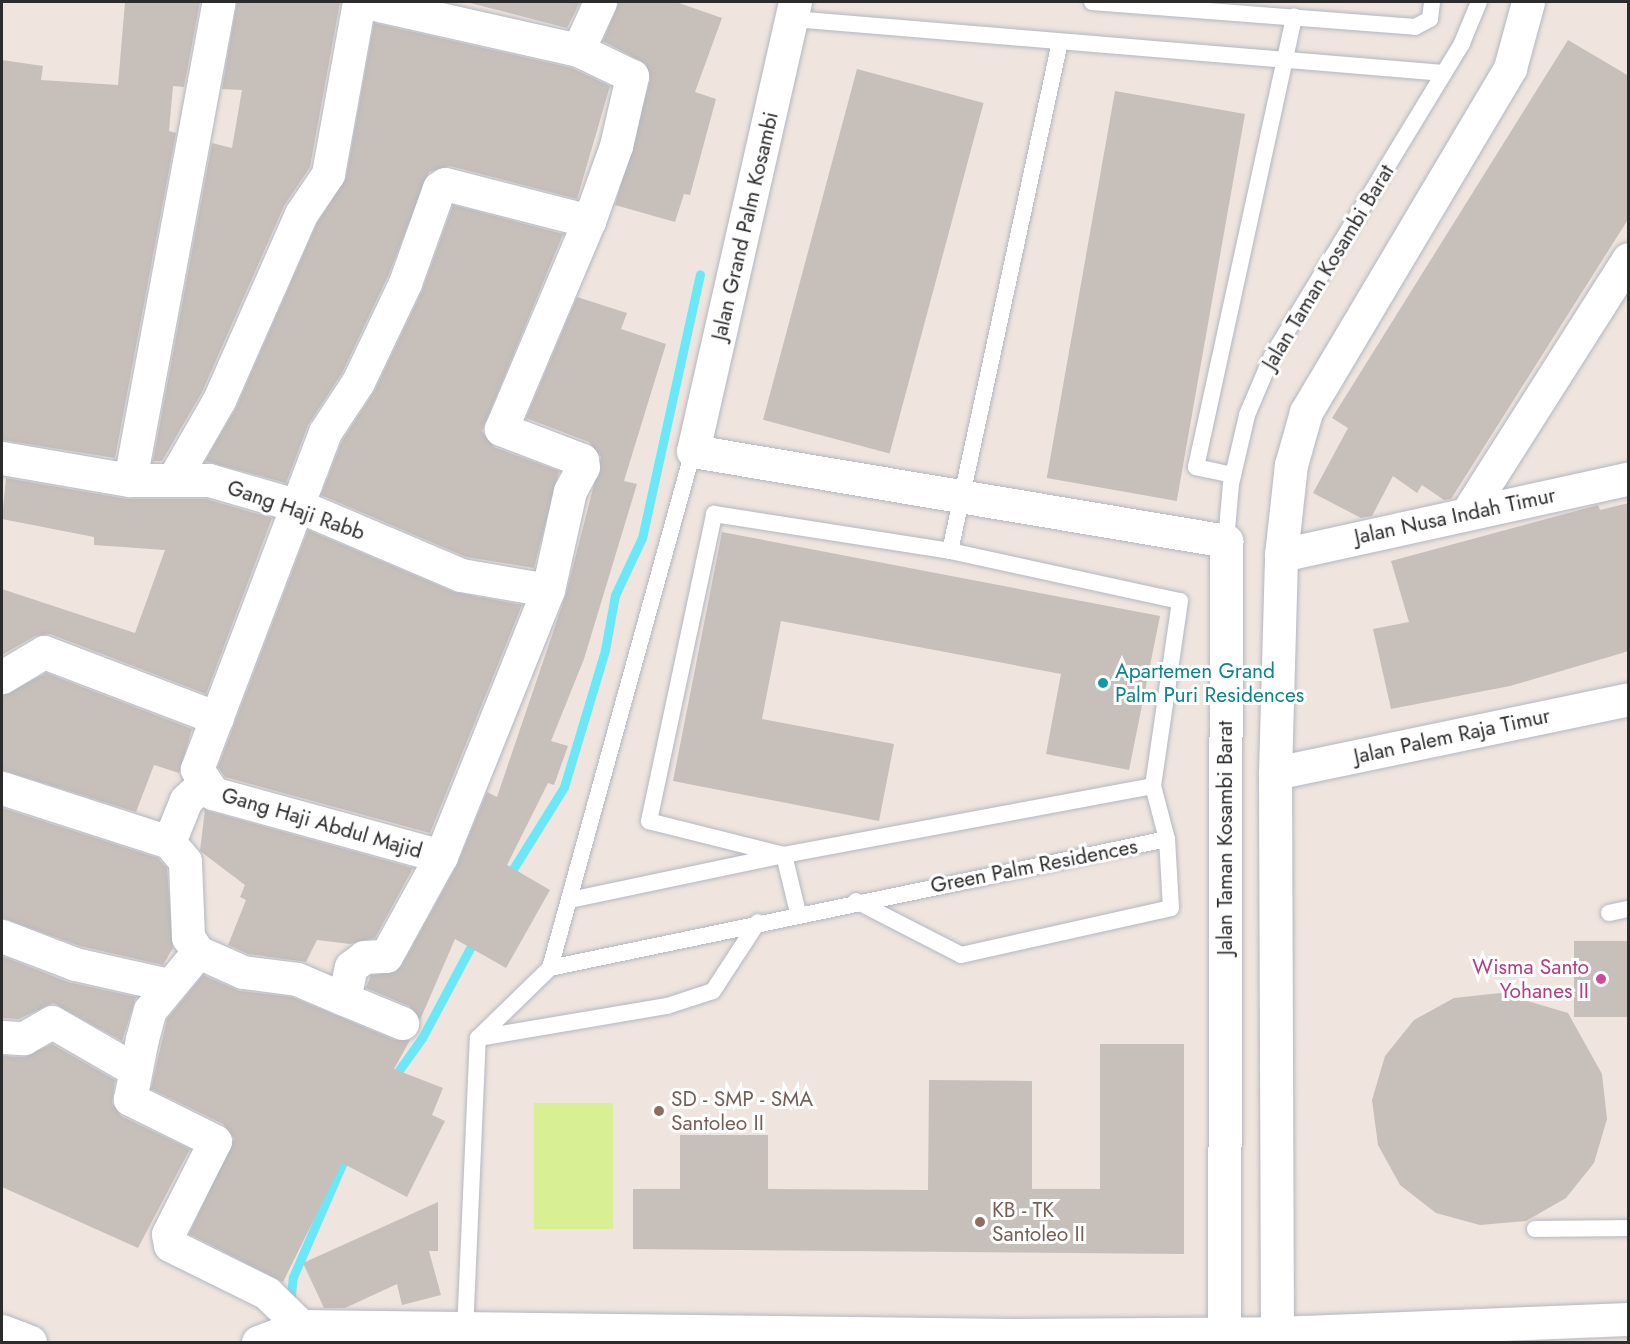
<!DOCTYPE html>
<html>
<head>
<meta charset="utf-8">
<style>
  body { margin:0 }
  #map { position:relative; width:1630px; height:1344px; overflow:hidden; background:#efe5de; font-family:Jost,sans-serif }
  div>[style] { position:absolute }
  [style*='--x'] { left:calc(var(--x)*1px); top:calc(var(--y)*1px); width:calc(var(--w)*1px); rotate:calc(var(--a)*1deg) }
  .pitch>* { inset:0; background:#d8f093; transform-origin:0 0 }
  .stream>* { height:9px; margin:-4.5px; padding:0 4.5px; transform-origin:4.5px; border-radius:4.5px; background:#6be8f7 }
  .building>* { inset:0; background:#c7bfba; transform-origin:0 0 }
  .roads { filter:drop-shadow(0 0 2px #b2b7c1) drop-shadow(0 0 2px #b2b7c1) }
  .lane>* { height:16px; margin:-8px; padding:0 8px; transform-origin:8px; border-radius:8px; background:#fff }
  .street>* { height:33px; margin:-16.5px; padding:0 16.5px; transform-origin:16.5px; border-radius:16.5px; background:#fff }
  .dots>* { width:16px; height:16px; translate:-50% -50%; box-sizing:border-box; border:3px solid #fff; border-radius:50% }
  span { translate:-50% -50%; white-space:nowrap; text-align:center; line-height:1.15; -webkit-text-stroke:6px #fff; paint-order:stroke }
  .street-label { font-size:21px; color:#2c2c2c }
  .culture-label { font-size:21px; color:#0d838f }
  .left { translate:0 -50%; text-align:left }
  .hotel-label { font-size:21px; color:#b23c85 }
  .right { translate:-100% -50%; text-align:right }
  .education-label { font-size:21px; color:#785e54 }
  .frame { position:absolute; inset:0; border:3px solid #2c2c2c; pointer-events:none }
</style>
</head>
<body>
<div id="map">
  <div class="pitch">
    <div style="left:534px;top:1103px;width:79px;height:126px"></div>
  </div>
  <div class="stream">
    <div style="--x:508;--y:877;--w:106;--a:-58.1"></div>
    <div style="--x:564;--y:787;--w:143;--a:-73.3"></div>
    <div style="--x:605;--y:650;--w:56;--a:-79.7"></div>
    <div style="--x:615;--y:595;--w:63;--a:-64.7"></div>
    <div style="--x:642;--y:538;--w:270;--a:-77.6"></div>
    <div style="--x:392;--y:1080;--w:52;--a:-54.5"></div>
    <div style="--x:422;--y:1038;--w:115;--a:-61.9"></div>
    <div style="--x:290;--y:1304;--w:27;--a:-84"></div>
    <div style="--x:293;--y:1277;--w:135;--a:-66.5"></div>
  </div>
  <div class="building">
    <div style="clip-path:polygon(125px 2px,200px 2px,184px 87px,173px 86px,169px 131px,176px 133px,115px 458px,2px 440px,2px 60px,43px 66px,41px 80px,118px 85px)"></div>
    <div style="clip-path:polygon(237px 2px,340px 2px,310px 167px,284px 206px,202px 392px,162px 461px,153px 461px,212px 143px,232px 148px,242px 90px,222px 89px)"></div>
    <div style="clip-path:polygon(466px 2px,580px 2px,567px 28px)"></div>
    <div style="clip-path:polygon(619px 2px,676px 2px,722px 18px,695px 92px,716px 99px,690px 195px,684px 194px,675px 222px,615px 205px,650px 80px,646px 64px,603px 41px)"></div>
    <div style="clip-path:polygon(374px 23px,572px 68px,610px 86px,577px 199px,450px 166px,429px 172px,388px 276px,342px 373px,308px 425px,286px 483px,205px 461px,236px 408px,317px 223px,346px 178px)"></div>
    <div style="clip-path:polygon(1568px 40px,1629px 76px,1629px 218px,1451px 499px,1444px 500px,1422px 485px,1417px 493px,1393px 476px,1372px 516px,1361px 518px,1313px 493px,1348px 428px,1332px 418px)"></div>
    <div style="left:857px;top:69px;width:131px;height:363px;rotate:15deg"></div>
    <div style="left:1115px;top:91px;width:132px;height:393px;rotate:10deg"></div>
    <div style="clip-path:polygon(453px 205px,563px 234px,482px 431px,494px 447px,559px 471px,534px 568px,466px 557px,321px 495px,342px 441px,375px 390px,422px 291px)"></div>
    <div style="clip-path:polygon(577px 297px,627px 313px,621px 329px,666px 344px,624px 481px,637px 484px,584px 659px,551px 741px,568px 746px,554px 785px,548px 783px,507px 865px,550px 890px,506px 968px,455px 939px,420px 1020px,409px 1006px,366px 988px,371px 975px,395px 972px,402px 965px,457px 865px,487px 792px,497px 797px,566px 594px,601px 457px,589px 442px,526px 418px)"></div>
    <div style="clip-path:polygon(6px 478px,127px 499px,206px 499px,272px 518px,206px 694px,50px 634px,35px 636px,2px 655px,2px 589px,135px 633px,165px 550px,94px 545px,94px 537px,2px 519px)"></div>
    <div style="clip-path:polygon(1629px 503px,1629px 651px,1510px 686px,1391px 709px,1373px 629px,1409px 622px,1391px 561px,1598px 505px,1600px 510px)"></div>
    <div style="clip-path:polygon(308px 530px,454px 592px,522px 605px,430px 833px,225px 777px,218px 767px)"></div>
    <div style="clip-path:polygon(722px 532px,1160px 616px,1129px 770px,1046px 754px,1061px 674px,781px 621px,762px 719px,894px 744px,879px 821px,673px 781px)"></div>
    <div style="clip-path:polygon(46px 673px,192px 729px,179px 773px,154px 765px,136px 812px,2px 770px,2px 696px)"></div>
    <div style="clip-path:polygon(2px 808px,158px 858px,167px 868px,173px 948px,163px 965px,80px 946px,2px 918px)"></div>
    <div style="clip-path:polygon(205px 809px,208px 811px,413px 868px,375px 938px,350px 944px,317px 940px,306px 962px,248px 954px,228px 945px,246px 900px,240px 897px,245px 885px,200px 851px)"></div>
    <div style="left:1574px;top:941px;width:55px;height:76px"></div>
    <div style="clip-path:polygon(2px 956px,68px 982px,136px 997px,122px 1041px,53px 1003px,19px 1019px,2px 1018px)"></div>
    <div style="clip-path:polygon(203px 975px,240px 991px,292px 997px,395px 1040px,410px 1040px,394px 1069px,443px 1088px,432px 1115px,445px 1121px,407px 1197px,342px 1163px,283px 1282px,189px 1234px,234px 1139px,223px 1124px,151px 1089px,167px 1019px)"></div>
    <div style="clip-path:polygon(1500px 993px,1568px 1013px,1602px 1074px,1607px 1119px,1594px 1163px,1566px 1198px,1526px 1221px,1480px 1225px,1436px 1213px,1400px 1185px,1378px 1145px,1372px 1100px,1385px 1056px,1414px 1020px,1454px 998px)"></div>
    <div style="clip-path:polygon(52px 1044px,115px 1080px,112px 1103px,121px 1116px,190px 1149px,138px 1248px,2px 1187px,2px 1056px,24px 1057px)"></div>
    <div style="clip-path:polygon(1100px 1044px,1184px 1044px,1184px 1254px,633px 1249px,633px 1189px,680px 1189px,680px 1135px,768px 1135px,768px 1189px,928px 1190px,929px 1080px,1032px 1081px,1032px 1189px,1100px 1189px)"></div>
    <div style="clip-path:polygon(438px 1202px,438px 1251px,429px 1251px,441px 1295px,402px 1305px,397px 1284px,345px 1308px,324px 1308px,303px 1263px)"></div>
  </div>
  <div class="roads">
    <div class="lane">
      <div style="--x:1092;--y:2;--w:324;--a:4.4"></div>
      <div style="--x:1415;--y:27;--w:17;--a:-28"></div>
      <div style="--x:1430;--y:19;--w:17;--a:-83"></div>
      <div style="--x:793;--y:19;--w:653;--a:4.74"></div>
      <div style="--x:1233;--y:475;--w:38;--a:-168"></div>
      <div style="--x:1196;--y:467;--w:461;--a:-77.7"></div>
      <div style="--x:1226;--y:541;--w:57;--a:-85"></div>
      <div style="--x:1231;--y:484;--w:71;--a:-76.9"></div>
      <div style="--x:1247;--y:415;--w:64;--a:-67"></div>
      <div style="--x:1272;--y:356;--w:366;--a:-58.7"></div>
      <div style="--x:1462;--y:43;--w:44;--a:-67.5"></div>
      <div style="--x:950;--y:551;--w:235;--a:12.3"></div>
      <div style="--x:1180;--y:601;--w:187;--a:98.3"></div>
      <div style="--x:570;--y:900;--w:219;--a:-11.9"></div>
      <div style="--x:784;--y:855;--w:60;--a:76.4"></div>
      <div style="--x:856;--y:901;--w:118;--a:27.2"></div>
      <div style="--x:961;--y:955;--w:215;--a:-12.6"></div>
      <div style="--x:1171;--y:908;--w:69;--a:-93.3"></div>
      <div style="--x:1167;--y:839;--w:55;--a:-104.8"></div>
      <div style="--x:1153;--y:786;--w:375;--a:169.4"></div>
      <div style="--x:784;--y:855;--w:139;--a:-165.9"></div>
      <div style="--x:649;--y:821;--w:314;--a:-78"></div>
      <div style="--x:714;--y:514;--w:239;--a:8.9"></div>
      <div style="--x:950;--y:551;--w:521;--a:-77.81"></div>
      <div style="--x:1609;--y:913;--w:19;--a:-12"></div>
      <div style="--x:550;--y:968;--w:630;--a:-11.81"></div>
      <div style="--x:478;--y:1038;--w:192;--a:-9.6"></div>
      <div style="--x:667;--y:1006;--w:48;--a:-18.1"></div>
      <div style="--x:713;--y:991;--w:82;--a:-56.9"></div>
      <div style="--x:1535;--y:1229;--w:93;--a:-0.6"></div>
      <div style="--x:465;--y:1332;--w:294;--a:-87.5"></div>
      <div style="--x:478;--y:1038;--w:100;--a:-44.2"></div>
      <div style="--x:550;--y:968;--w:536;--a:-74.54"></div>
    </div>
    <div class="street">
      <div style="--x:365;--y:2;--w:218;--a:12.7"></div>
      <div style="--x:578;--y:50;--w:53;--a:-65.4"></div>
      <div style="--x:795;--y:2;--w:460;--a:102.8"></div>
      <div style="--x:693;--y:451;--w:541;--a:9.58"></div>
      <div style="--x:1226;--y:541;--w:801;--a:90.14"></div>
      <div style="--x:2;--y:458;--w:130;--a:9.8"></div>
      <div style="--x:130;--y:480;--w:79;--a:0"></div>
      <div style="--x:209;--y:480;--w:94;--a:16.1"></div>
      <div style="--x:299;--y:506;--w:176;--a:23.1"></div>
      <div style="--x:461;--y:575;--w:88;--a:9.8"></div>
      <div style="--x:130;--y:480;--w:486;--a:-79.5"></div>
      <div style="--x:173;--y:480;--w:92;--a:-60.1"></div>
      <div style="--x:219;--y:400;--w:203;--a:-66.2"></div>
      <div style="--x:301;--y:214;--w:48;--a:-56"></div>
      <div style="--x:328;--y:174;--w:175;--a:-79.8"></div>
      <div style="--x:1469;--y:510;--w:297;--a:-57.6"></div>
      <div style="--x:1281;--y:555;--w:355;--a:-12.4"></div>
      <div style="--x:2;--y:677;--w:49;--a:-30.8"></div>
      <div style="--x:44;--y:652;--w:185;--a:20.9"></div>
      <div style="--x:1275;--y:773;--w:361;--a:-11.8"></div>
      <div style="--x:2;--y:788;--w:176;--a:17.9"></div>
      <div style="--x:441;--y:856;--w:237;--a:-164.6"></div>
      <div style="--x:213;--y:793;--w:29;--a:-124"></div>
      <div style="--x:197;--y:769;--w:360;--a:-69.2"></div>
      <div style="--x:325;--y:432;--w:60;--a:-56.6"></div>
      <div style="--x:358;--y:382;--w:110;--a:-64.6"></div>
      <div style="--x:405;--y:283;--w:101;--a:-70.3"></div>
      <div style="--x:439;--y:188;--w:7;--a:-34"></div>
      <div style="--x:445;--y:184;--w:149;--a:14.4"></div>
      <div style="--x:589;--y:221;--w:80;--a:-70.2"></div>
      <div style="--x:616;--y:146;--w:72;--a:-77.1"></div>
      <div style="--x:632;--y:76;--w:60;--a:-154.3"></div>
      <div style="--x:2;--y:936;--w:78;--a:21"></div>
      <div style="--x:75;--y:964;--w:95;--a:12.7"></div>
      <div style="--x:198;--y:952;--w:18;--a:-124"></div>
      <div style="--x:188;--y:937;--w:76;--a:-92.3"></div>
      <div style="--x:185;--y:861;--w:25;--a:-130"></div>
      <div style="--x:169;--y:842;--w:45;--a:-68"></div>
      <div style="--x:186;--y:800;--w:23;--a:-43"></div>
      <div style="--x:344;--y:999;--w:63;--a:22.5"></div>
      <div style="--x:2;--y:1037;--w:22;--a:3"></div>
      <div style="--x:24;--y:1038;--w:32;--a:-30"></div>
      <div style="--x:52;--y:1022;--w:96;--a:30"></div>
      <div style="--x:301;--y:1326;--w:47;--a:-135.9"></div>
      <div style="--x:267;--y:1293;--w:108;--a:-153.7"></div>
      <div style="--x:170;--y:1245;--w:11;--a:-100"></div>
      <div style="--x:168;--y:1234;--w:104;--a:-63.2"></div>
      <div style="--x:215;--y:1141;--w:95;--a:-153.7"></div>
      <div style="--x:130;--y:1099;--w:61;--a:-78.7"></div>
      <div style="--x:142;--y:1039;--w:30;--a:-75"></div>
      <div style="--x:150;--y:1010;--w:75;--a:-50.4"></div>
      <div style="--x:198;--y:952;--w:49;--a:24"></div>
      <div style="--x:243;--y:972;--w:54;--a:7.4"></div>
      <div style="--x:297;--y:979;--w:51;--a:23.1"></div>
      <div style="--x:344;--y:999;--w:33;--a:-78"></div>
      <div style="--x:351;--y:967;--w:16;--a:-38"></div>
      <div style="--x:364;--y:957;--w:22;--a:-3"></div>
      <div style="--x:386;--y:956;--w:114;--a:-61.2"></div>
      <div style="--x:441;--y:856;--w:287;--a:-68.1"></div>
      <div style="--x:548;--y:590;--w:101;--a:-77.5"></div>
      <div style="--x:570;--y:491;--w:27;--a:-62"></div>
      <div style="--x:583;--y:467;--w:7;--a:-98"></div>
      <div style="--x:582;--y:460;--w:87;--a:-159.1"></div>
      <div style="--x:501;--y:429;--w:226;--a:-67.1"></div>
      <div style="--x:2;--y:1331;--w:30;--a:21"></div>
      <div style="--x:258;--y:1342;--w:46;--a:-20.4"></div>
      <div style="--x:301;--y:1326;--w:711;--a:0.73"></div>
      <div style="--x:1012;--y:1335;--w:265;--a:-0.4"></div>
      <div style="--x:1277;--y:1333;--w:351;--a:-2.3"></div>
      <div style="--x:1277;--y:1342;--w:569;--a:-90.2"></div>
      <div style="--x:1275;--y:773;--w:218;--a:-88.4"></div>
      <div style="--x:1281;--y:555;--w:91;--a:-83.7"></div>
      <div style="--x:1291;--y:465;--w:55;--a:-74.2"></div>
      <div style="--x:1306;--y:412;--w:400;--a:-59.3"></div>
      <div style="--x:1510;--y:68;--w:68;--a:-74.7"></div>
    </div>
  </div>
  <div class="dots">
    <div style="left:1103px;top:683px;background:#0f9aa8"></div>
    <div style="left:1601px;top:979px;background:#d1479c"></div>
    <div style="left:659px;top:1111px;background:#8d6e63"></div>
    <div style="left:980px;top:1222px;background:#8d6e63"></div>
  </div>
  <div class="street-label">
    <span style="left:745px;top:226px;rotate:-77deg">Jalan Grand Palm Kosambi</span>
    <span style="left:1328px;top:267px;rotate:-59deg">Jalan Taman Kosambi Barat</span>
    <span style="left:296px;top:510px;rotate:19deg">Gang Haji Rabb</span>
    <span style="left:1455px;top:516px;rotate:-12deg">Jalan Nusa Indah Timur</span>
    <span style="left:1452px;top:736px;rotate:-12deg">Jalan Palem Raja Timur</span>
    <span style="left:322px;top:823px;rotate:16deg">Gang Haji Abdul Majid</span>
    <span style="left:1225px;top:838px;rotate:-90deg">Jalan Taman Kosambi Barat</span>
    <span style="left:1034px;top:866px;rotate:-11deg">Green Palm Residences</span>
  </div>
  <div class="culture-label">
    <span class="left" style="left:1115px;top:683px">Apartemen Grand<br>Palm Puri Residences</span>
  </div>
  <div class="hotel-label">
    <span class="right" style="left:1589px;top:979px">Wisma Santo<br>Yohanes II</span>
  </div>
  <div class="education-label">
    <span class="left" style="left:671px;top:1111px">SD - SMP - SMA<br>Santoleo II</span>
    <span class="left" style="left:992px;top:1222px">KB - TK<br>Santoleo II</span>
  </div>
  <div class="frame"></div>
</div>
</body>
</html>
